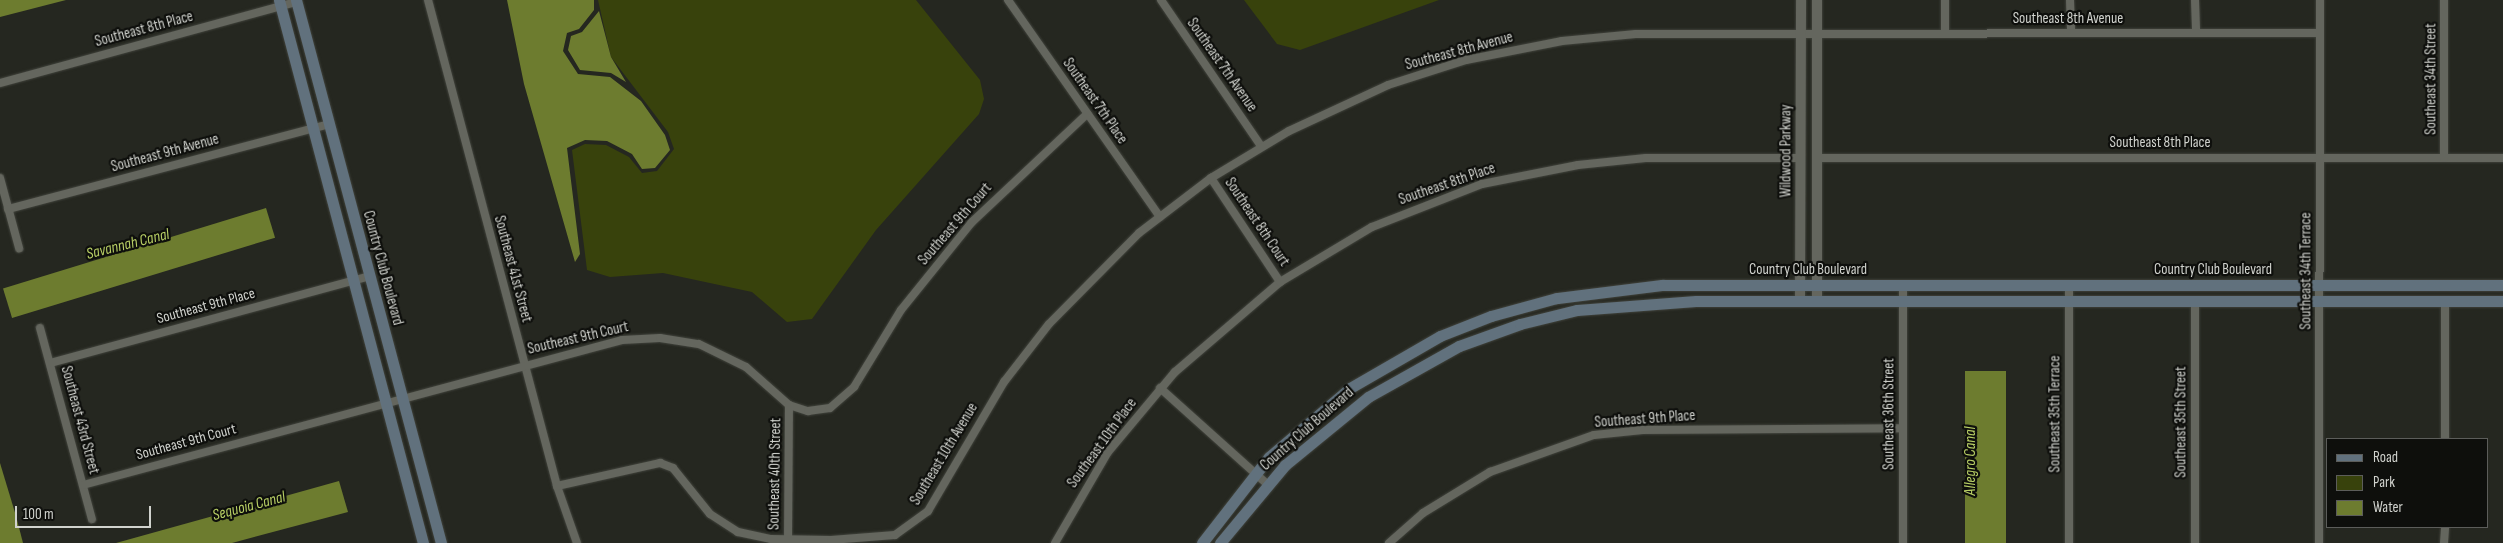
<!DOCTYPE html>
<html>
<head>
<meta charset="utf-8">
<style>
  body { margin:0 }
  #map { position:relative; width:2503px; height:543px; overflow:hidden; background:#252720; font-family:"Sofia Sans Condensed",sans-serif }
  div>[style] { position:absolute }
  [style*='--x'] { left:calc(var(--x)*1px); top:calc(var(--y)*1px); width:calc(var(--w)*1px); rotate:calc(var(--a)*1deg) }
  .green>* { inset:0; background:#38420c }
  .water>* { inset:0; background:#6d7c2f; transform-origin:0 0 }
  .roads { filter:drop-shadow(0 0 1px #41433c) drop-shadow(0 0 1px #41433c) }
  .minor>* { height:8px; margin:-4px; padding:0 4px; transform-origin:4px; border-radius:4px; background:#64665e }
  .tertiary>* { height:10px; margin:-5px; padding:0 5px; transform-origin:5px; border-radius:5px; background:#64665e }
  .secondary>* { height:11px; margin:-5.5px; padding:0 5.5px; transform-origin:5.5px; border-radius:5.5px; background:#61717d }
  span { translate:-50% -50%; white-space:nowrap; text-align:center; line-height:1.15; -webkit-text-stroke:4.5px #0e0f0c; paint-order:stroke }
  .street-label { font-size:15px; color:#d1d3ce }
  .water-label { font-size:16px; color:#b8cf65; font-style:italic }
  .legend { position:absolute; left:2326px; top:438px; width:162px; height:90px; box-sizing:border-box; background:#0e0f0c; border:1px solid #5c5d5a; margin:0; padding:6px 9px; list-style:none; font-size:15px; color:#d1d3ce }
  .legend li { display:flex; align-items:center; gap:10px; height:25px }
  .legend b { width:25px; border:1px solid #5c5d5a }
  .scale { position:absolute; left:15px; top:506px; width:136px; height:22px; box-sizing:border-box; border:2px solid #d1d3ce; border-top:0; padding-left:6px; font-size:15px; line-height:18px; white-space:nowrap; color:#d1d3ce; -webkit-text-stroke:4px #0e0f0c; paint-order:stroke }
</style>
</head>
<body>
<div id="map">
  <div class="green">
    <div style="clip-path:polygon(598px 0,916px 0,980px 80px,984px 99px,979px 114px,876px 230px,812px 319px,787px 322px,752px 292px,663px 273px,610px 277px,587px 270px,572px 150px,585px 144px,606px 145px,629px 157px,642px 173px,657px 171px,674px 149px,668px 132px,611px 57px)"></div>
    <div style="clip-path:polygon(1244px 0,1439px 0,1300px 50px,1277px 44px)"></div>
  </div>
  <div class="water">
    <div style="clip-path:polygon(0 0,66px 0,0 17px)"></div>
    <div style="clip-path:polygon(507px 0,594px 0,594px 10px,579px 29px,567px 33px,563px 51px,578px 74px,610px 77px,641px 101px,665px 135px,670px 150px,655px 168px,642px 169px,632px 154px,607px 141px,585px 140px,567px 148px,580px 254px,575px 262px,524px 84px)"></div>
    <div style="clip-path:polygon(599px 11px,611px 57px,626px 82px,611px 73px,580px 70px,568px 50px,571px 36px,582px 32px)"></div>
    <div style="left:266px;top:208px;width:31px;height:275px;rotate:73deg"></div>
    <div style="left:1965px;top:371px;width:41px;height:172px"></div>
    <div style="clip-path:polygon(0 463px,16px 516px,23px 543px,0 543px)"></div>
    <div style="clip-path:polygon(339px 481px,348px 512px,232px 543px,116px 543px)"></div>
  </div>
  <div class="roads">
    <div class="minor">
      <div style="--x:428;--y:0;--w:503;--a:75.13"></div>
      <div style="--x:557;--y:486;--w:60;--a:70.7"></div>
      <div style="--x:1008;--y:0;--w:265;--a:55"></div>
      <div style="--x:1161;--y:0;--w:177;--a:55.6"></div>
      <div style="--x:1945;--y:0;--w:33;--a:90"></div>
      <div style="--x:2070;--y:0;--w:33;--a:88"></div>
      <div style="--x:2195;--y:0;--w:33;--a:88"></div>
      <div style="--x:0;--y:83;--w:307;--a:-15.3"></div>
      <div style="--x:1817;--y:158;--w:686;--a:0"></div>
      <div style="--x:2444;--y:158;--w:158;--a:-90"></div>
      <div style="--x:0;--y:178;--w:73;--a:74.8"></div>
      <div style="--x:1211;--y:178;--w:125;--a:56.4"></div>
      <div style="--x:8;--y:209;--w:332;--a:-14.8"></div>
      <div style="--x:40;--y:328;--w:198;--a:74.8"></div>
      <div style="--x:50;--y:363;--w:332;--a:-15.2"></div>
      <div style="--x:1160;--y:388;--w:144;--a:41.9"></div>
      <div style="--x:2445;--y:439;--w:138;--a:-90"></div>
      <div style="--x:83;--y:485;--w:558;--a:-15.06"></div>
      <div style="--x:622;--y:340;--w:38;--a:-3"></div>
      <div style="--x:660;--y:338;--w:39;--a:9"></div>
      <div style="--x:699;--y:344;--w:52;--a:26.1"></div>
      <div style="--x:746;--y:367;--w:57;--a:41.5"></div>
      <div style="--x:789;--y:405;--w:20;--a:18"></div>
      <div style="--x:808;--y:411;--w:22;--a:-8"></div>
      <div style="--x:830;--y:408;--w:32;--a:-41"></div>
      <div style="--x:854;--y:387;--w:90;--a:-58.6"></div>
      <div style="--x:901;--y:310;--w:113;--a:-51.1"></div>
      <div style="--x:972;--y:222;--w:158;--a:-43.2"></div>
      <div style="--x:557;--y:486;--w:106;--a:-12.6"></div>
      <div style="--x:660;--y:463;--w:14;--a:21"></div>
      <div style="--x:673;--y:468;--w:59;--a:51.2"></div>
      <div style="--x:710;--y:514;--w:33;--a:33"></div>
      <div style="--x:738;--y:532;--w:34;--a:12"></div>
      <div style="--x:771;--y:539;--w:60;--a:1"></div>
      <div style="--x:831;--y:540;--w:64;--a:-4.5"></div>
      <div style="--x:895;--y:535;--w:41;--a:-36"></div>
      <div style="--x:928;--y:511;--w:150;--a:-59.5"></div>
      <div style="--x:1004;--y:382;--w:73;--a:-52.2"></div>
      <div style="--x:1049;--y:324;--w:128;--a:-45.3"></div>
      <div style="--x:1139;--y:233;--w:91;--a:-37.4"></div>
      <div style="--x:1211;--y:178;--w:91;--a:-31.1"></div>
      <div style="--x:1289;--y:131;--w:109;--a:-24.9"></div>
      <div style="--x:1388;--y:85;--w:82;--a:-17.8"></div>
      <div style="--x:1466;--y:60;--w:98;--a:-11.2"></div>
      <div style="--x:1562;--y:41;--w:74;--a:-5.4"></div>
      <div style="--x:1636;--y:34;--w:684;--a:-0.08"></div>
      <div style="--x:788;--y:543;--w:138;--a:-89.6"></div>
      <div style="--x:1055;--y:543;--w:105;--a:-59.8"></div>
      <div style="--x:1108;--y:452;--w:104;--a:-50.1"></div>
      <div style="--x:1175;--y:372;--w:138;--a:-40.6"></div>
      <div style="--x:1280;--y:282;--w:107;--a:-30.9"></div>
      <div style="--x:1372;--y:227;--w:118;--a:-21.4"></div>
      <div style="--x:1482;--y:184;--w:98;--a:-11.2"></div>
      <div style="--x:1578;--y:165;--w:68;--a:-5.9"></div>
      <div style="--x:1646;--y:158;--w:155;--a:0"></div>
      <div style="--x:1389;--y:543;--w:45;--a:-41.4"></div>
      <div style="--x:1423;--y:513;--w:79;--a:-31.5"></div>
      <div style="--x:1490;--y:472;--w:110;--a:-19.6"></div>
      <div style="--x:1594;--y:435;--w:49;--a:-5.8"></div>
      <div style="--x:1643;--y:430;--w:260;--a:-0.4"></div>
      <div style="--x:1903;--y:543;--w:258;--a:-90"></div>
      <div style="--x:2069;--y:543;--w:258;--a:-90"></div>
      <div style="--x:2195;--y:543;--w:242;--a:-90"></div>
      <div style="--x:2319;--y:543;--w:543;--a:-89.89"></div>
      <div style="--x:2444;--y:543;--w:16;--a:-86"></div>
    </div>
    <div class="tertiary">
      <div style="--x:1800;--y:301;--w:301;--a:-89.8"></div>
      <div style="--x:1817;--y:301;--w:301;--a:-90"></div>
    </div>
    <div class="secondary">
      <div style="--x:279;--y:0;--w:562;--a:75.15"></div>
      <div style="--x:296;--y:0;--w:562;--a:75.05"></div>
      <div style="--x:1202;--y:543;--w:109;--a:-52.1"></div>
      <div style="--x:1269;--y:457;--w:106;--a:-40.4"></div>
      <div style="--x:1350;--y:388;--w:104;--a:-30"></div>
      <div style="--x:1440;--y:336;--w:55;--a:-21.4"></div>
      <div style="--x:1491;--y:316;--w:68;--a:-15.3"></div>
      <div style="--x:1557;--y:298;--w:106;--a:-7.1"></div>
      <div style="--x:1662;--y:285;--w:841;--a:0"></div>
      <div style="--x:1220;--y:543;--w:102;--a:-50.2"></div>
      <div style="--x:1285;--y:465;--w:107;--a:-39.3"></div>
      <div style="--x:1368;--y:397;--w:104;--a:-29.3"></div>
      <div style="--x:1459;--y:346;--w:65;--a:-19.8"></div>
      <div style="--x:1520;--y:324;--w:59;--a:-13.8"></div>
      <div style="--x:1577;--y:310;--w:119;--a:-4.3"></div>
      <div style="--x:1696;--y:301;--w:807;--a:0"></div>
    </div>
  </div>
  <div class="street-label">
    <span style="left:2068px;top:19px">Southeast 8th Avenue</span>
    <span style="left:144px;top:29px;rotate:-15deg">Southeast 8th Place</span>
    <span style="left:1459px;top:51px;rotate:-15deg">Southeast 8th Avenue</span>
    <span style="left:1222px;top:65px;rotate:55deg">Southeast 7th Avenue</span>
    <span style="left:2431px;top:79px;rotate:-90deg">Southeast 34th Street</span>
    <span style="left:1095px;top:101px;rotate:55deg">Southeast 7th Place</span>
    <span style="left:2160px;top:143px">Southeast 8th Place</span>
    <span style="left:1786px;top:151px;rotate:-90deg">Wildwood Parkway</span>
    <span style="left:165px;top:153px;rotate:-15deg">Southeast 9th Avenue</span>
    <span style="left:1447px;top:184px;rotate:-19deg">Southeast 8th Place</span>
    <span style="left:1257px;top:222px;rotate:56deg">Southeast 8th Court</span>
    <span style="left:955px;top:224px;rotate:-49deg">Southeast 9th Court</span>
    <span style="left:383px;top:268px;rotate:75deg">Country Club Boulevard</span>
    <span style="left:513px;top:269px;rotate:75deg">Southeast 41st Street</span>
    <span style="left:1808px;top:270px">Country Club Boulevard</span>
    <span style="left:2213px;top:270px">Country Club Boulevard</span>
    <span style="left:2306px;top:271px;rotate:-90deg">Southeast 34th Terrace</span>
    <span style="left:206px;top:306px;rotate:-15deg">Southeast 9th Place</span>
    <span style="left:578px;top:338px;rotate:-13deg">Southeast 9th Court</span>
    <span style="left:1889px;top:414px;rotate:-90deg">Southeast 36th Street</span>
    <span style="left:2055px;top:414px;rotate:-90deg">Southeast 35th Terrace</span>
    <span style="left:1645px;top:419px;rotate:-4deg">Southeast 9th Place</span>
    <span style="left:80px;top:420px;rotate:75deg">Southeast 43rd Street</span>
    <span style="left:2181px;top:422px;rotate:-90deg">Southeast 35th Street</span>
    <span style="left:1307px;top:429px;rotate:-41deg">Country Club Boulevard</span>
    <span style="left:186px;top:442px;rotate:-15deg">Southeast 9th Court</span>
    <span style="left:1102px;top:443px;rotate:-54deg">Southeast 10th Place</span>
    <span style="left:944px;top:454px;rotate:-59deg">Southeast 10th Avenue</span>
    <span style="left:775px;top:474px;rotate:-89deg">Southeast 40th Street</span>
  </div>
  <div class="water-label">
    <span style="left:128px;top:245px;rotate:-14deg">Savannah Canal</span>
    <span style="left:1971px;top:461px;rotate:-90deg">Allegro Canal</span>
    <span style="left:249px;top:507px;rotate:-15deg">Sequoia Canal</span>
  </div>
  <ul class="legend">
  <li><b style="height:6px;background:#61717d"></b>Road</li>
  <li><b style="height:14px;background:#38420c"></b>Park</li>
  <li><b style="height:14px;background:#6d7c2f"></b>Water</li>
  </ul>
  <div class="scale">100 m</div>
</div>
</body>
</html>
